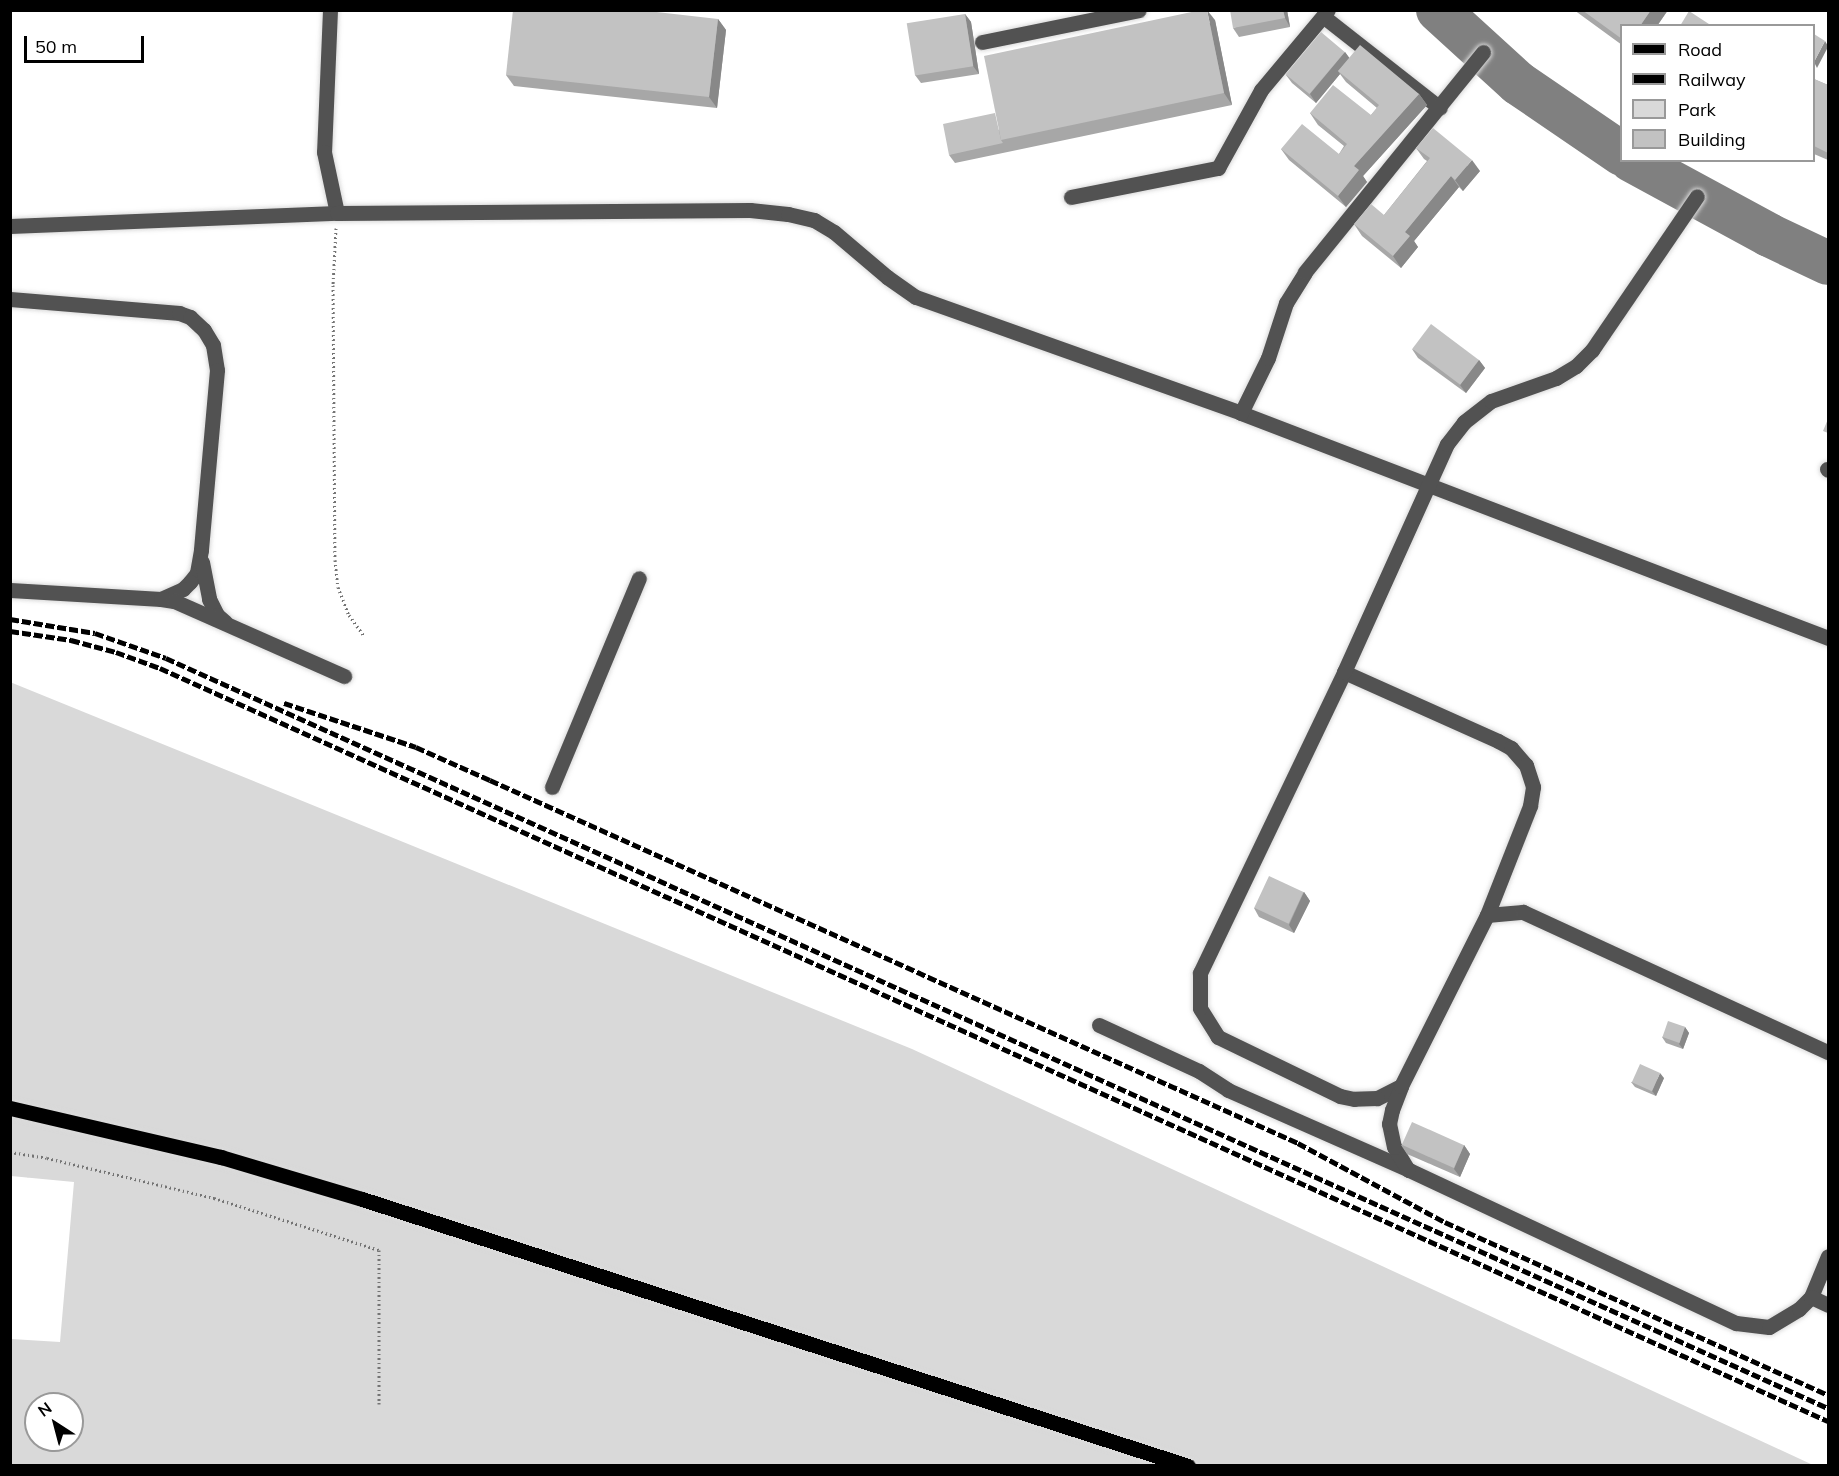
<!DOCTYPE html>
<html>
<head>
<meta charset="utf-8">
<style>
  body { margin:0 }
  #map { position:relative; width:1839px; height:1476px; overflow:hidden; background:#fff; font-family:Mulish,sans-serif }
  div>[style] { position:absolute }
  [style*='--x'] { left:calc(var(--x)*1px); top:calc(var(--y)*1px); width:calc(var(--w)*1px); rotate:calc(var(--a)*1deg) }
  .green>* { inset:0; background:#d9d9d9 }
  .taxiway>* { height:44px; margin:-22px; padding:0 22px; transform-origin:22px; border-radius:22px; background:#808080 }
  .path>* { height:3px; margin-top:-1.5px; transform-origin:0; background:repeating-linear-gradient(90deg,#747474 0 1.5px,transparent 0 4.5px) }
  .roads { filter:drop-shadow(0 0 2px #dbdbdb) drop-shadow(0 0 2px #dbdbdb) }
  .minor>* { height:15px; margin:-7.5px; padding:0 7.5px; transform-origin:7.5px; border-radius:7.5px; background:#525252 }
  .major>* { height:15px; margin:-7.5px; padding:0 7.5px; transform-origin:7.5px; border-radius:7.5px; background:#000 }
  .rail>* { height:4.5px; margin-top:-2.25px; transform-origin:0; background:repeating-linear-gradient(90deg,#000 0 9px,transparent 0 12px) }
  .wall>* { inset:0; background:#a7a7a7 }
  .shaded-wall>* { inset:0; background:#888 }
  .building>* { inset:0; background:#c2c2c2; transform-origin:0 0 }
  span { translate:-50% -50%; white-space:nowrap; text-align:center; line-height:1.15; -webkit-text-stroke:5px #fff; paint-order:stroke }
  .frame { position:absolute; inset:0; border:12px solid #000; pointer-events:none }
  .legend { position:absolute; left:1620px; top:24px; width:195px; height:138px; box-sizing:border-box; background:#fff; border:2px solid #999; margin:0; padding:8px 10px; list-style:none; font-size:18px; color:#000 }
  .legend li { display:flex; align-items:center; gap:12px; height:30px }
  .legend b { width:30px; border:2px solid #999 }
  .north { position:absolute; left:24px; top:1392px; width:60px; height:60px; box-sizing:border-box; background:#fff; border:2px solid #999; border-radius:50%; rotate:324deg; font-size:16px; font-weight:700; line-height:24px; text-align:center; color:#000 }
  .north::after { content:''; display:block; margin:auto; width:21px; height:27px; background:#000; clip-path:polygon(50% 0,100% 100%,50% 72%,0 100%) }
  .scale { position:absolute; left:24px; top:36px; width:120px; height:27px; box-sizing:border-box; border:3px solid #000; border-top:0; padding-left:8px; font-size:18px; line-height:21px; white-space:nowrap; color:#000; -webkit-text-stroke:4px #fff; paint-order:stroke }
</style>
</head>
<body>
<div id="map">
  <div class="green">
    <div style="clip-path:polygon(evenodd,10px 682px,912px 1049px,1813px 1465px,11px 1465px,11px 1339px,60px 1342px,74px 1182px,11px 1176px,10px 682px,36px 1404px,72px 1404px,72px 1440px,36px 1440px,36px 1404px)"></div>
  </div>
  <div class="taxiway">
    <div style="--x:1438;--y:10;--w:108;--a:42.4"></div>
    <div style="--x:1518;--y:83;--w:126;--a:34.3"></div>
    <div style="--x:1631;--y:160;--w:157;--a:28.5"></div>
    <div style="--x:1769;--y:235;--w:65;--a:25.4"></div>
  </div>
  <div class="path">
    <div style="--x:336;--y:228;--w:57;--a:93"></div>
    <div style="--x:333;--y:285;--w:275;--a:89.6"></div>
    <div style="--x:335;--y:560;--w:27;--a:84"></div>
    <div style="--x:338;--y:587;--w:30;--a:69"></div>
    <div style="--x:349;--y:615;--w:26;--a:54"></div>
    <div style="--x:10;--y:1152;--w:37;--a:9"></div>
    <div style="--x:47;--y:1158;--w:172;--a:13.5"></div>
    <div style="--x:214;--y:1198;--w:173;--a:17.5"></div>
    <div style="--x:379;--y:1250;--w:154;--a:90"></div>
  </div>
  <div class="roads">
    <div class="minor">
      <div style="--x:330;--y:10;--w:142;--a:92.4"></div>
      <div style="--x:324;--y:152;--w:62;--a:78"></div>
      <div style="--x:1324;--y:17;--w:147;--a:38.1"></div>
      <div style="--x:982;--y:42;--w:160;--a:-11.5"></div>
      <div style="--x:1071;--y:197;--w:150;--a:-11.2"></div>
      <div style="--x:1218;--y:168;--w:89;--a:-61.1"></div>
      <div style="--x:1261;--y:90;--w:104;--a:-50.1"></div>
      <div style="--x:10;--y:226;--w:327;--a:-2.3"></div>
      <div style="--x:337;--y:213;--w:413;--a:-0.4"></div>
      <div style="--x:750;--y:210;--w:38;--a:6"></div>
      <div style="--x:788;--y:214;--w:27;--a:13"></div>
      <div style="--x:814;--y:220;--w:23;--a:31"></div>
      <div style="--x:834;--y:232;--w:70;--a:40.3"></div>
      <div style="--x:887;--y:277;--w:35;--a:35"></div>
      <div style="--x:916;--y:297;--w:345;--a:19.6"></div>
      <div style="--x:1241;--y:413;--w:629;--a:20.97"></div>
      <div style="--x:10;--y:299;--w:170;--a:4.7"></div>
      <div style="--x:179;--y:313;--w:12;--a:20"></div>
      <div style="--x:190;--y:317;--w:19;--a:43"></div>
      <div style="--x:204;--y:330;--w:17;--a:59"></div>
      <div style="--x:213;--y:345;--w:25;--a:81"></div>
      <div style="--x:217;--y:370;--w:181;--a:95.1"></div>
      <div style="--x:201;--y:550;--w:23;--a:100"></div>
      <div style="--x:197;--y:573;--w:11;--a:128"></div>
      <div style="--x:190;--y:582;--w:10;--a:135"></div>
      <div style="--x:183;--y:589;--w:24;--a:156"></div>
      <div style="--x:161;--y:599;--w:151;--a:-176.6"></div>
      <div style="--x:1241;--y:413;--w:61;--a:-63.9"></div>
      <div style="--x:1268;--y:358;--w:58;--a:-71.9"></div>
      <div style="--x:1286;--y:303;--w:36;--a:-58"></div>
      <div style="--x:1305;--y:272;--w:283;--a:-51"></div>
      <div style="--x:1827;--y:469;--w:1;--a:45"></div>
      <div style="--x:202;--y:562;--w:38;--a:79"></div>
      <div style="--x:209;--y:599;--w:18;--a:63"></div>
      <div style="--x:217;--y:615;--w:11;--a:41"></div>
      <div style="--x:161;--y:599;--w:13;--a:9"></div>
      <div style="--x:174;--y:601;--w:186;--a:23.8"></div>
      <div style="--x:1344;--y:672;--w:169;--a:24.1"></div>
      <div style="--x:1498;--y:741;--w:15;--a:28"></div>
      <div style="--x:1511;--y:748;--w:23;--a:49"></div>
      <div style="--x:1526;--y:765;--w:23;--a:72"></div>
      <div style="--x:1533;--y:787;--w:19;--a:99"></div>
      <div style="--x:1530;--y:806;--w:117;--a:111.5"></div>
      <div style="--x:552;--y:787;--w:226;--a:-67.4"></div>
      <div style="--x:1099;--y:1025;--w:110;--a:24.7"></div>
      <div style="--x:1199;--y:1071;--w:35;--a:33"></div>
      <div style="--x:1228;--y:1090;--w:198;--a:23.8"></div>
      <div style="--x:1409;--y:1170;--w:361;--a:25.1"></div>
      <div style="--x:1736;--y:1323;--w:33;--a:7"></div>
      <div style="--x:1769;--y:1327;--w:35;--a:-31"></div>
      <div style="--x:1799;--y:1309;--w:17;--a:-45"></div>
      <div style="--x:1811;--y:1297;--w:44;--a:-67.5"></div>
      <div style="--x:1401;--y:1086;--w:27;--a:153"></div>
      <div style="--x:1377;--y:1098;--w:23;--a:178"></div>
      <div style="--x:1354;--y:1099;--w:14;--a:-168"></div>
      <div style="--x:1340;--y:1096;--w:136;--a:-154.2"></div>
      <div style="--x:1218;--y:1037;--w:34;--a:-122"></div>
      <div style="--x:1200;--y:1008;--w:35;--a:-90"></div>
      <div style="--x:1200;--y:973;--w:334;--a:-64.4"></div>
      <div style="--x:1344;--y:672;--w:250;--a:-65.7"></div>
      <div style="--x:1447;--y:444;--w:28;--a:-52"></div>
      <div style="--x:1464;--y:422;--w:34;--a:-38"></div>
      <div style="--x:1491;--y:401;--w:69;--a:-19.5"></div>
      <div style="--x:1556;--y:378;--w:23;--a:-31"></div>
      <div style="--x:1576;--y:366;--w:23;--a:-45"></div>
      <div style="--x:1592;--y:350;--w:186;--a:-55.7"></div>
      <div style="--x:1408;--y:1170;--w:27;--a:-121"></div>
      <div style="--x:1394;--y:1147;--w:24;--a:-102"></div>
      <div style="--x:1389;--y:1124;--w:14;--a:-78"></div>
      <div style="--x:1392;--y:1110;--w:26;--a:-69"></div>
      <div style="--x:1401;--y:1086;--w:191;--a:-63.3"></div>
      <div style="--x:1487;--y:915;--w:36;--a:-5"></div>
      <div style="--x:1523;--y:912;--w:336;--a:24.7"></div>
      <div style="--x:1811;--y:1297;--w:19;--a:25"></div>
    </div>
    <div class="major">
      <div style="--x:10;--y:1108;--w:217;--a:13.1"></div>
      <div style="--x:221;--y:1157;--w:147;--a:16.6"></div>
      <div style="--x:362;--y:1199;--w:868;--a:17.91"></div>
    </div>
  </div>
  <div class="rail">
    <div style="--x:10;--y:619;--w:86;--a:9.4"></div>
    <div style="--x:95;--y:633;--w:75;--a:19.4"></div>
    <div style="--x:166;--y:658;--w:1823;--a:24.29"></div>
    <div style="--x:10;--y:631;--w:62;--a:8.4"></div>
    <div style="--x:71;--y:640;--w:47;--a:14.9"></div>
    <div style="--x:116;--y:652;--w:47;--a:20"></div>
    <div style="--x:160;--y:668;--w:1830;--a:24.3"></div>
    <div style="--x:284;--y:703;--w:139;--a:18.4"></div>
    <div style="--x:416;--y:747;--w:81;--a:24"></div>
    <div style="--x:490;--y:780;--w:886;--a:24.19"></div>
    <div style="--x:1298;--y:1143;--w:167;--a:28.3"></div>
    <div style="--x:1445;--y:1222;--w:420;--a:24.3"></div>
  </div>
  <div class="wall">
    <div style="clip-path:polygon(1287px 10px,1290px 27px,1239px 37px,1233px 28px)"></div>
    <div style="clip-path:polygon(1574px 10px,1668px 10px,1657px 26px,1622px 26px,1622px 45px)"></div>
    <div style="clip-path:polygon(965px 14px,971px 22px,979px 74px,921px 83px,915px 75px)"></div>
    <div style="clip-path:polygon(718px 19px,726px 30px,717px 108px,514px 86px,506px 75px)"></div>
    <div style="clip-path:polygon(1215px 20px,1232px 105px,955px 163px,949px 155px)"></div>
    <div style="clip-path:polygon(1345px 52px,1349px 58px,1419px 94px,1427px 105px,1363px 176px,1367px 182px,1346px 207px,1289px 160px,1281px 149px,1339px 154px,1344px 146px,1318px 125px,1310px 113px,1371px 115px,1377px 108px,1346px 82px,1340px 74px,1316px 103px,1292px 83px,1286px 75px)"></div>
    <div style="clip-path:polygon(1814px 79px,1828px 85px,1828px 160px,1814px 154px)"></div>
    <div style="clip-path:polygon(1416px 148px,1480px 171px,1463px 191px,1459px 187px,1414px 241px,1418px 247px,1401px 268px,1362px 236px,1354px 224px,1384px 215px,1427px 161px,1424px 159px)"></div>
    <div style="clip-path:polygon(1412px 349px,1479px 360px,1485px 368px,1466px 393px,1418px 358px)"></div>
    <div style="clip-path:polygon(1304px 892px,1310px 901px,1294px 933px,1259px 917px,1254px 908px)"></div>
    <div style="clip-path:polygon(1685px 1027px,1689px 1033px,1683px 1049px,1666px 1043px,1662px 1037px)"></div>
    <div style="clip-path:polygon(1664px 1078px,1656px 1096px,1635px 1087px,1631px 1082px)"></div>
    <div style="clip-path:polygon(1401px 1145px,1464px 1145px,1470px 1154px,1460px 1177px,1407px 1154px)"></div>
  </div>
  <div class="shaded-wall">
    <div style="clip-path:polygon(1207px 10px,1215px 20px,1232px 105px,1224px 93px)"></div>
    <div style="clip-path:polygon(1283px 10px,1287px 10px,1290px 27px,1285px 18px)"></div>
    <div style="clip-path:polygon(1651px 10px,1668px 10px,1657px 26px,1640px 26px)"></div>
    <div style="clip-path:polygon(965px 14px,971px 22px,979px 74px,973px 66px)"></div>
    <div style="clip-path:polygon(718px 19px,726px 30px,717px 108px,709px 97px)"></div>
    <div style="clip-path:polygon(1825px 41px,1828px 46px,1828px 47px,1817px 68px,1814px 62px)"></div>
    <div style="clip-path:polygon(1345px 52px,1351px 60px,1338px 71px,1340px 74px,1316px 103px,1310px 94px)"></div>
    <div style="clip-path:polygon(1419px 94px,1427px 105px,1363px 176px,1367px 182px,1346px 207px,1338px 196px,1354px 166px)"></div>
    <div style="clip-path:polygon(1472px 160px,1480px 171px,1463px 191px,1455px 180px)"></div>
    <div style="clip-path:polygon(1451px 176px,1459px 187px,1414px 241px,1418px 247px,1401px 268px,1393px 256px,1405px 232px)"></div>
    <div style="clip-path:polygon(1479px 360px,1485px 368px,1466px 393px,1460px 385px)"></div>
    <div style="clip-path:polygon(1304px 892px,1310px 901px,1294px 933px,1289px 925px)"></div>
    <div style="clip-path:polygon(1685px 1027px,1689px 1033px,1683px 1049px,1679px 1044px)"></div>
    <div style="clip-path:polygon(1660px 1073px,1664px 1078px,1656px 1096px,1652px 1091px)"></div>
    <div style="clip-path:polygon(1464px 1145px,1470px 1154px,1460px 1177px,1454px 1169px)"></div>
  </div>
  <div class="building">
    <div style="clip-path:polygon(513px 10px,639px 10px,718px 19px,709px 97px,506px 75px)"></div>
    <div style="clip-path:polygon(1201px 10px,1207px 10px,1224px 93px,1001px 140px,984px 56px)"></div>
    <div style="clip-path:polygon(1230px 10px,1283px 10px,1285px 18px,1233px 28px)"></div>
    <div style="clip-path:polygon(1582px 10px,1651px 10px,1640px 26px,1622px 26px,1622px 39px)"></div>
    <div style="clip-path:polygon(1689px 11px,1712px 26px,1680px 26px)"></div>
    <div style="left:965px;top:14px;width:53px;height:59px;rotate:81deg"></div>
    <div style="left:1321px;top:32px;width:31px;height:55px;rotate:40deg"></div>
    <div style="clip-path:polygon(1814px 34px,1825px 41px,1814px 62px)"></div>
    <div style="clip-path:polygon(1360px 45px,1419px 94px,1354px 166px,1359px 170px,1338px 196px,1281px 149px,1302px 124px,1339px 154px,1347px 144px,1310px 113px,1333px 85px,1371px 115px,1379px 105px,1338px 71px)"></div>
    <div style="clip-path:polygon(1814px 79px,1828px 85px,1828px 153px,1814px 146px)"></div>
    <div style="clip-path:polygon(995px 113px,1001px 140px,1003px 143px,949px 155px,943px 124px)"></div>
    <div style="clip-path:polygon(1433px 128px,1472px 160px,1455px 180px,1451px 176px,1405px 232px,1410px 236px,1393px 256px,1354px 224px,1371px 204px,1384px 215px,1430px 158px,1416px 148px)"></div>
    <div style="left:1431px;top:324px;width:60px;height:31px;rotate:37deg"></div>
    <div style="clip-path:polygon(1828px 419px,1828px 433px,1823px 431px)"></div>
    <div style="left:1269px;top:876px;width:38px;height:35px;rotate:25deg"></div>
    <div style="left:1668px;top:1021px;width:18px;height:17px;rotate:19deg"></div>
    <div style="left:1640px;top:1064px;width:22px;height:20px;rotate:24deg"></div>
    <div style="left:1412px;top:1122px;width:57px;height:25px;rotate:24deg"></div>
  </div>
  <div class="frame"></div>
  <ul class="legend">
  <li><b style="height:8px;background:#000"></b>Road</li>
  <li><b style="height:8px;background:#000"></b>Railway</li>
  <li><b style="height:16px;background:#d9d9d9"></b>Park</li>
  <li><b style="height:16px;background:#c2c2c2"></b>Building</li>
  </ul>
  <div class="north">N</div>
  <div class="scale">50 m</div>
</div>
</body>
</html>
